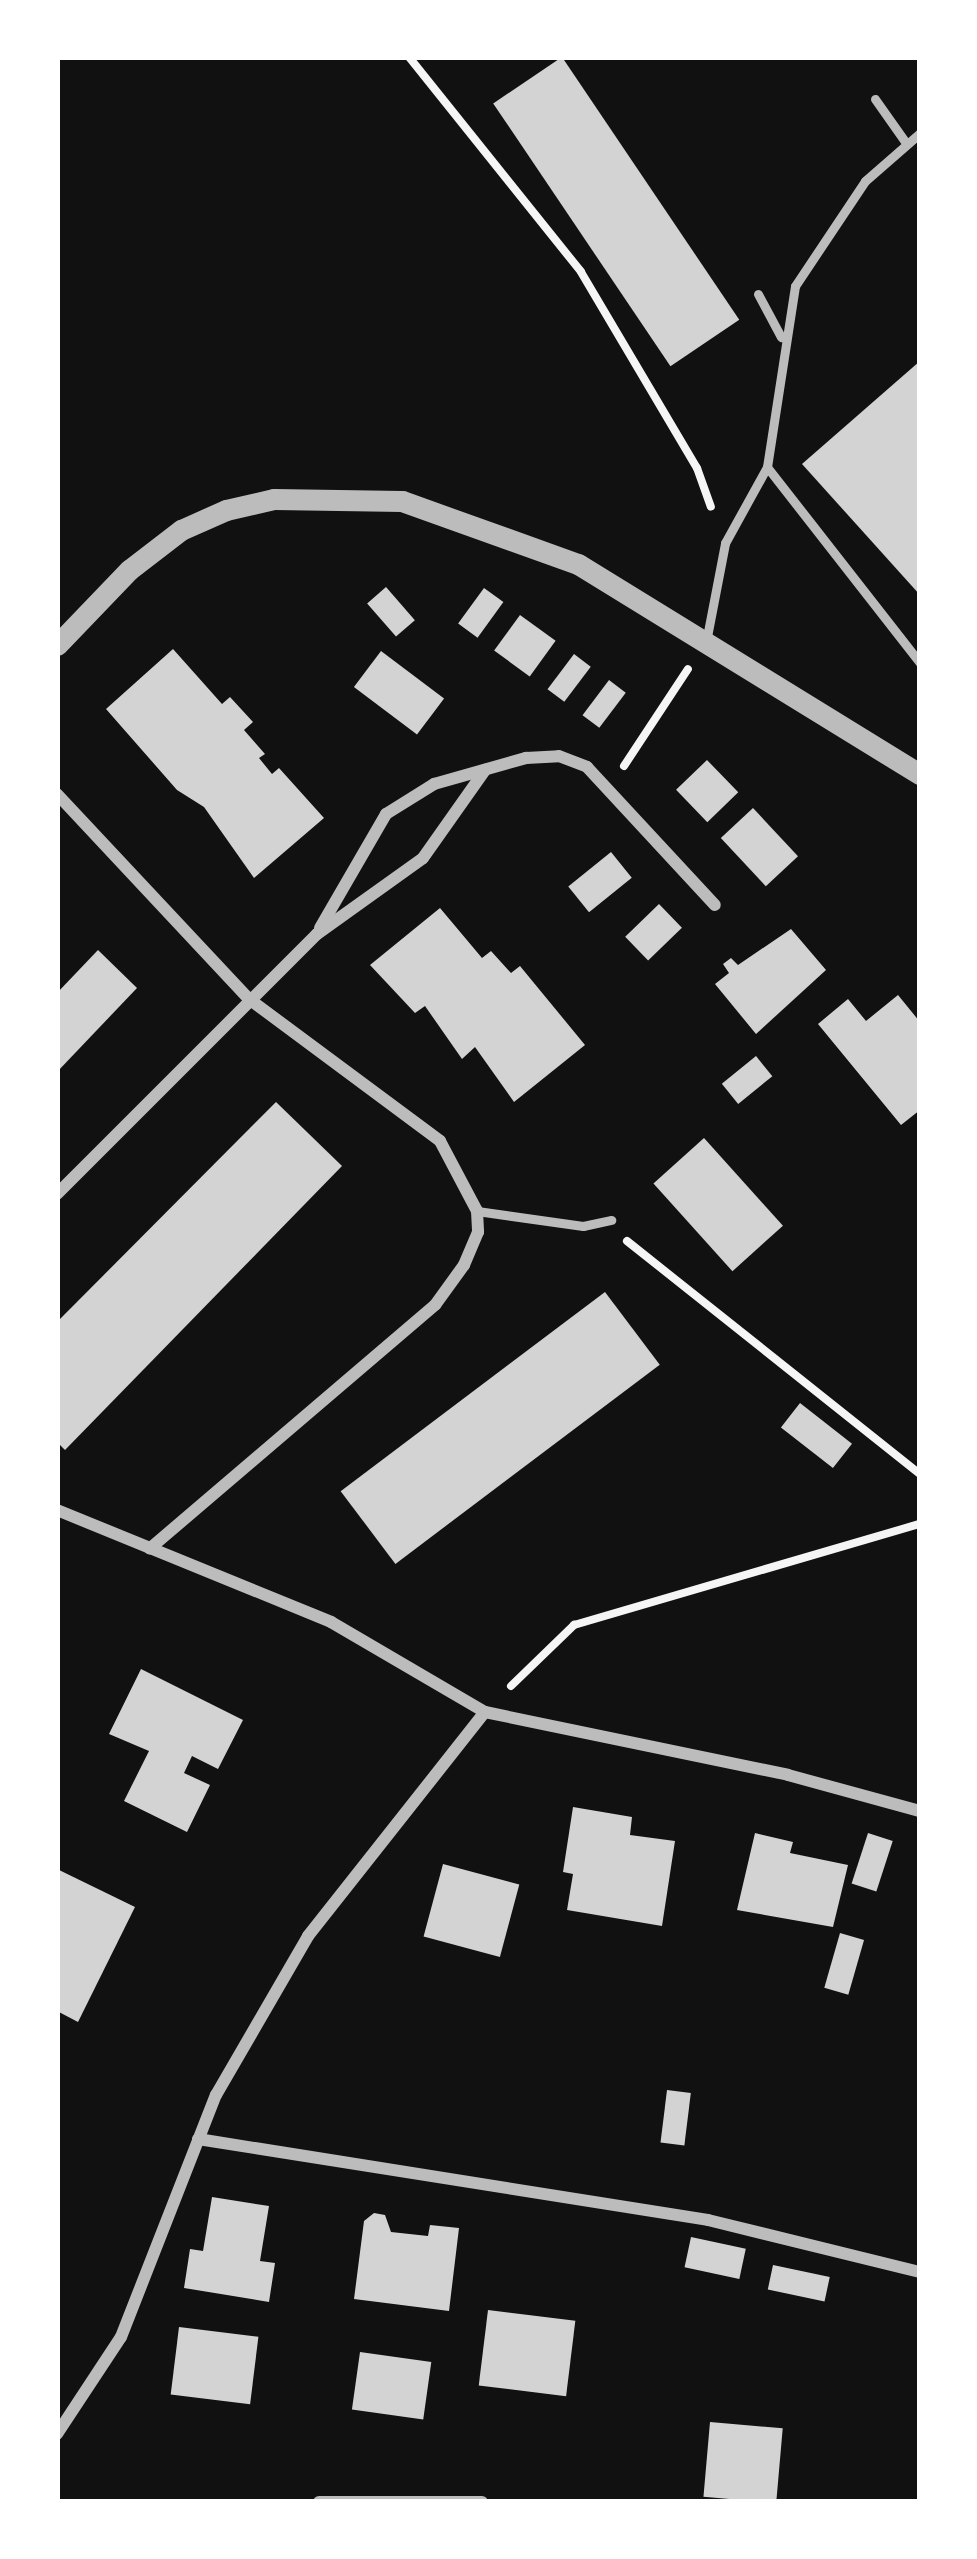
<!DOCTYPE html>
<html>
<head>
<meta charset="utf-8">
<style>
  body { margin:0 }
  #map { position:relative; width:977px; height:2559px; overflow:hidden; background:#111; font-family:"Fira Sans Condensed",sans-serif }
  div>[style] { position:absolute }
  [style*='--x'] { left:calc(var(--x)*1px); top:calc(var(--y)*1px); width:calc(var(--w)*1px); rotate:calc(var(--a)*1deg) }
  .building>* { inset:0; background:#d3d3d3; transform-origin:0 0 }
  .path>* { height:8px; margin:-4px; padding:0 4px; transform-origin:4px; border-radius:4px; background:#f5f5f5 }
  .service>* { height:9px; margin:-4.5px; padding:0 4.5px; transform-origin:4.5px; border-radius:4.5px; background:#bcbcbc }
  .minor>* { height:12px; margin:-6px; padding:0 6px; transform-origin:6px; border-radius:6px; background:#bcbcbc }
  .tertiary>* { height:21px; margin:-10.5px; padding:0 10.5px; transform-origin:10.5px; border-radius:10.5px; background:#bcbcbc }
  span { translate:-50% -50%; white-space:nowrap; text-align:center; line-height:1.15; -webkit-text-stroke:9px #fff; paint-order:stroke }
  .frame { position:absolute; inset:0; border:60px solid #fff; pointer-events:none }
</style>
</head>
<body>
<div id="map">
  <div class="building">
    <div style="left:562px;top:57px;width:317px;height:83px;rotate:56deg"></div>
    <div style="clip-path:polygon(920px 361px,920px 595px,802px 464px)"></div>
    <div style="left:386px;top:587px;width:44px;height:25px;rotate:49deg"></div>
    <div style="left:484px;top:588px;width:24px;height:44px;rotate:36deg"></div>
    <div style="left:520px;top:615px;width:44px;height:44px;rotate:36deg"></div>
    <div style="clip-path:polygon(173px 649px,222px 704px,230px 697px,253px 722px,244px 730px,265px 754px,259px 758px,272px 774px,279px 768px,324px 818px,254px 878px,204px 807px,177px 790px,106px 709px)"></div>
    <div style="left:381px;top:651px;width:79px;height:45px;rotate:37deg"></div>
    <div style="left:574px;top:654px;width:21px;height:44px;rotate:37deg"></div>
    <div style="left:609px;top:680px;width:21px;height:44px;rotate:37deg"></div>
    <div style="left:707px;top:760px;width:45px;height:43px;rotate:46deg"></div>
    <div style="left:753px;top:808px;width:66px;height:44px;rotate:47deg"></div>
    <div style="left:611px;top:852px;width:33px;height:55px;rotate:51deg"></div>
    <div style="left:659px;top:904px;width:33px;height:47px;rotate:46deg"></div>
    <div style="clip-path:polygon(440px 908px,482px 958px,491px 951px,511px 973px,520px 966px,585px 1045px,514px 1102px,475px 1047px,462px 1059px,425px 1006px,415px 1013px,370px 965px)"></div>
    <div style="clip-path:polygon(791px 929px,826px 970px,756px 1034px,715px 984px,729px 973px,723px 964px,731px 958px,738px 965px)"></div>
    <div style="clip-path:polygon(98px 950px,137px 988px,57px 1072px,57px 993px)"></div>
    <div style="clip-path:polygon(898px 995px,920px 1022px,920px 1110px,901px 1125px,818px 1024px,848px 999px,866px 1021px)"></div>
    <div style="left:756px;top:1056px;width:26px;height:44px;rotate:51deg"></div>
    <div style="clip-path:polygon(276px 1102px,342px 1166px,65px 1450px,57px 1442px,57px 1322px)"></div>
    <div style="left:704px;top:1138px;width:118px;height:68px;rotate:48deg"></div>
    <div style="left:605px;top:1292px;width:91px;height:331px;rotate:53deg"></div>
    <div style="left:800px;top:1403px;width:66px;height:31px;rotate:38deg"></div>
    <div style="clip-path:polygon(141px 1669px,243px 1720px,218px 1769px,192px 1756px,184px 1773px,210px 1785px,187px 1832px,124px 1801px,149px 1751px,109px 1734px)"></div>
    <div style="clip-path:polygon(573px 1807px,632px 1817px,630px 1835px,675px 1841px,662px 1926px,567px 1910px,573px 1874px,563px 1872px)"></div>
    <div style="clip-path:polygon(755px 1833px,793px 1842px,790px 1853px,848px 1865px,833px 1927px,737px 1910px)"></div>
    <div style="left:868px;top:1833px;width:26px;height:53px;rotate:18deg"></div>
    <div style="left:443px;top:1864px;width:79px;height:75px;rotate:15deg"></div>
    <div style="clip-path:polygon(57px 1869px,135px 1907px,78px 2022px,57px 2011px)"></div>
    <div style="left:840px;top:1933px;width:25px;height:57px;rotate:16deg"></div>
    <div style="left:667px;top:2090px;width:24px;height:53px;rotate:7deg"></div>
    <div style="clip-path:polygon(212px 2197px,269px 2206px,260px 2261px,275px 2263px,269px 2302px,184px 2288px,190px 2249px,203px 2251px)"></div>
    <div style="clip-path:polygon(374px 2213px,385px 2215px,391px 2232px,428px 2236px,430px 2225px,459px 2228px,449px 2311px,354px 2299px,364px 2221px)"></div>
    <div style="left:691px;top:2237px;width:56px;height:31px;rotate:12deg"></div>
    <div style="left:773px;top:2265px;width:58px;height:25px;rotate:12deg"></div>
    <div style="left:488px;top:2310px;width:88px;height:76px;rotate:7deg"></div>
    <div style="left:179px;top:2327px;width:80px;height:68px;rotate:7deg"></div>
    <div style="left:360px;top:2352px;width:72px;height:58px;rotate:8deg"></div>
    <div style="left:710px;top:2422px;width:73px;height:75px;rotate:5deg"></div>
  </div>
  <div class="path">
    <div style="--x:409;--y:57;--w:275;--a:51.3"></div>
    <div style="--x:581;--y:272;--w:228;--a:59.4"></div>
    <div style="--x:697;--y:468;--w:41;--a:70.3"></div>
    <div style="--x:624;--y:766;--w:116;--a:-56.6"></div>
    <div style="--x:627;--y:1241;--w:374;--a:38.5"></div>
    <div style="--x:511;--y:1686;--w:88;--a:-44.1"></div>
    <div style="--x:574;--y:1625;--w:360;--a:-16.3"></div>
  </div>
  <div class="service">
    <div style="--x:875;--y:99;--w:54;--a:54.8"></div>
    <div style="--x:758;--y:294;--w:49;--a:61.9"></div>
    <div style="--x:767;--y:467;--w:249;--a:52"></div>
    <div style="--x:706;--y:642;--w:101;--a:-79.1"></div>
    <div style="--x:725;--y:543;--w:87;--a:-61.1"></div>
    <div style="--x:767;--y:467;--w:183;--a:-81.2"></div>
    <div style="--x:795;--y:286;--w:126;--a:-56.3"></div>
    <div style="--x:865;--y:181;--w:73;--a:-41.1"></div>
    <div style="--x:477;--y:1211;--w:107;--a:8.1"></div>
    <div style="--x:583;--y:1226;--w:29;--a:-12"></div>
  </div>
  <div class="minor">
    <div style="--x:57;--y:794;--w:281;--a:46.9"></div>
    <div style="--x:249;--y:999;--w:238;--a:36.6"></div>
    <div style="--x:440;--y:1141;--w:79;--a:62.1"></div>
    <div style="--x:477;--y:1211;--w:21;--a:87"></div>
    <div style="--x:478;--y:1232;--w:36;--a:113"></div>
    <div style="--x:464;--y:1265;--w:49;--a:125.9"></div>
    <div style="--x:435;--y:1305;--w:375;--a:139.5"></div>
    <div style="--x:320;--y:928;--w:132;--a:-59.9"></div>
    <div style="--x:386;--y:814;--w:57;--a:-32"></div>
    <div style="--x:434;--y:784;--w:96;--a:-15.8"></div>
    <div style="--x:526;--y:758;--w:33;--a:-3"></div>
    <div style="--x:559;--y:756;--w:30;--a:21"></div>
    <div style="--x:587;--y:767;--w:188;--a:47.2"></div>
    <div style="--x:57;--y:1194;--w:368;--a:-45"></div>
    <div style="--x:317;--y:934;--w:130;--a:-35.6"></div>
    <div style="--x:423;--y:858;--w:108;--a:-54.8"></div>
    <div style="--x:57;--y:1510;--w:296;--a:22.2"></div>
    <div style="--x:331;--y:1622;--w:178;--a:30.3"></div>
    <div style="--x:485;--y:1712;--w:309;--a:11.7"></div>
    <div style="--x:788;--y:1775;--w:137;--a:15.3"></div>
    <div style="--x:198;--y:2139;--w:516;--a:9.02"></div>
    <div style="--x:708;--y:2220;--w:218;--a:13.8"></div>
    <div style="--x:57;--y:2434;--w:116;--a:-56.6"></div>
    <div style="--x:121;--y:2337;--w:260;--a:-68.6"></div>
    <div style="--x:216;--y:2095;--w:184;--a:-59.9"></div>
    <div style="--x:308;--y:1936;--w:285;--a:-51.7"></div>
    <div style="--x:319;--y:2502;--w:163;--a:0"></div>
  </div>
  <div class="tertiary">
    <div style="--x:57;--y:645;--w:104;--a:-46.2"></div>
    <div style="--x:129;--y:570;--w:66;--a:-37.6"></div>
    <div style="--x:181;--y:530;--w:49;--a:-24"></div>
    <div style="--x:226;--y:510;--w:49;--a:-12.9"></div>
    <div style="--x:274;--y:499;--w:128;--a:0.9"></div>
    <div style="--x:402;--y:501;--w:187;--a:19.7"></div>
    <div style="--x:578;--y:564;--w:401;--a:31.6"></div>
  </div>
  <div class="frame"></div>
</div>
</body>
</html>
